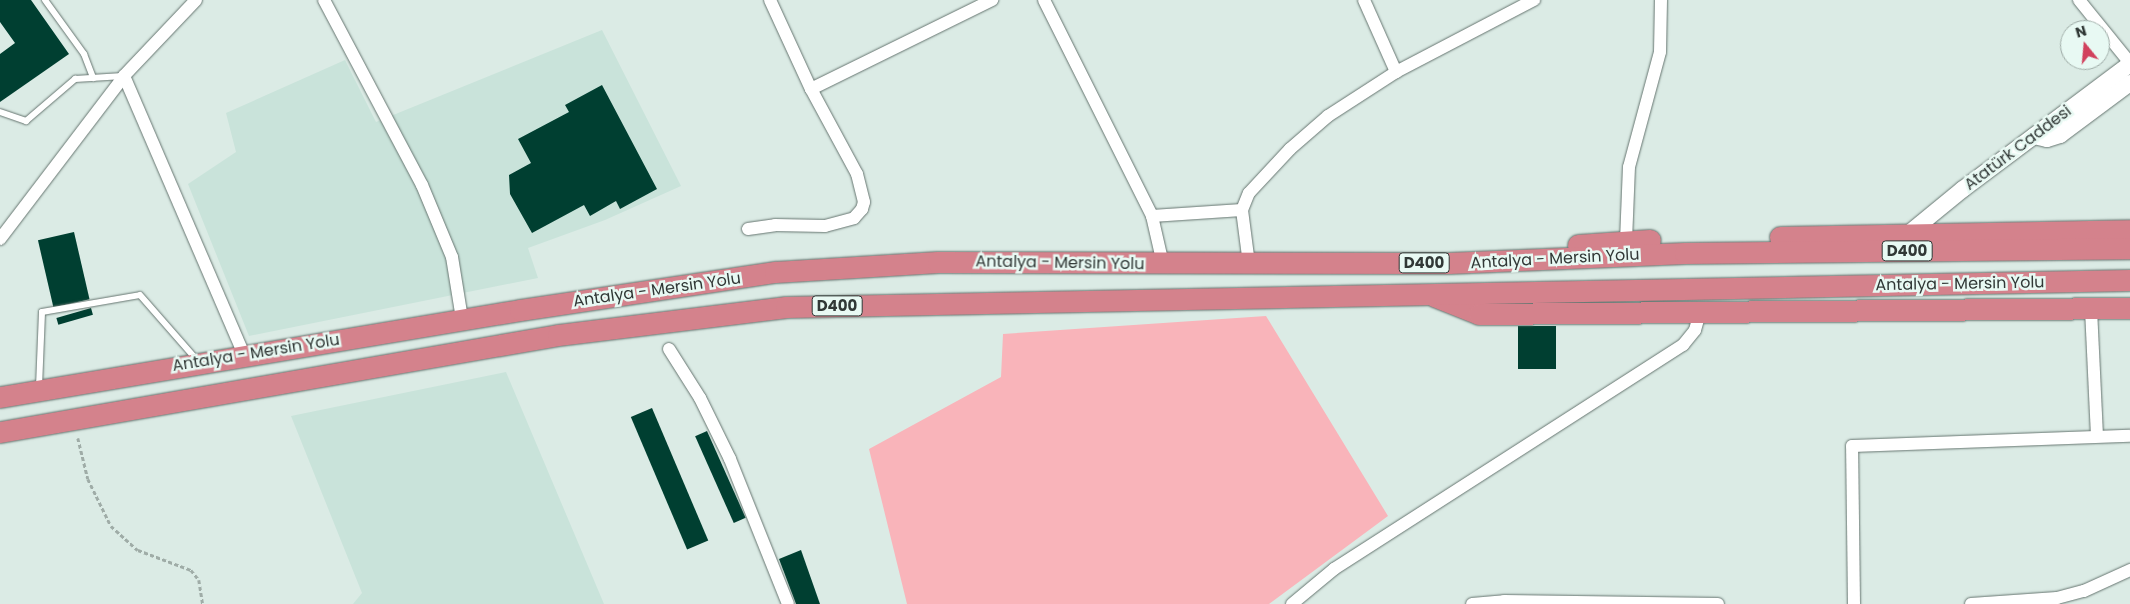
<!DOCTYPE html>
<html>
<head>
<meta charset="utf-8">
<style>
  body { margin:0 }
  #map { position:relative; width:2130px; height:604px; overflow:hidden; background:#dbebe5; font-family:Poppins,sans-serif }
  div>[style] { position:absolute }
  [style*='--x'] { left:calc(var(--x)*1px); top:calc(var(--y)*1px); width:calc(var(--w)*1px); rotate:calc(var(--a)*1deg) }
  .built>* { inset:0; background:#c9e3da }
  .green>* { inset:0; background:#f9b4ba }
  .building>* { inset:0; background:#003f31; transform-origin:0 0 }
  .path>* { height:2.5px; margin-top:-1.25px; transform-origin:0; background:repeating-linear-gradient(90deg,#9faca7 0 4px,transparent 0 6.5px) }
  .roads { filter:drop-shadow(0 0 1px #667570) drop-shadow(0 0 1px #667570) }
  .service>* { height:6px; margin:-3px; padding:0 3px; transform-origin:3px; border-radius:3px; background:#fff }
  .minor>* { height:12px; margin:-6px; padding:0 6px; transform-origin:6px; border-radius:6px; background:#fff }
  .tertiary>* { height:16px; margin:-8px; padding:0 8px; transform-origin:8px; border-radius:8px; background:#fff }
  .trunk>* { height:21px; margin:-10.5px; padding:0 10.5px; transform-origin:10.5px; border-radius:10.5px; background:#d4828c }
  span { translate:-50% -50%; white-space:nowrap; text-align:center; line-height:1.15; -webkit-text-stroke:5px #e8f9f3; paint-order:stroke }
  .shield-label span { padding:1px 4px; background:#e8f9f3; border:1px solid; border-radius:4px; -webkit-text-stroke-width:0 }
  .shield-label { font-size:15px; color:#313836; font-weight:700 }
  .street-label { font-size:16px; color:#313836 }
  .north { position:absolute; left:2060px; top:20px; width:50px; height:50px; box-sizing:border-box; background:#e8f9f3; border:1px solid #9faca7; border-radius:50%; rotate:343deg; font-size:14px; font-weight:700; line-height:20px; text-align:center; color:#313836 }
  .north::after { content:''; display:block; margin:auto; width:18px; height:22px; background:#d1415d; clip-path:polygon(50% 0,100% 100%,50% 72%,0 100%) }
</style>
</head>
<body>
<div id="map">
  <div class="built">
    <div style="clip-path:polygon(602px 30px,681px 186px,605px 220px,528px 248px,538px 278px,249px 336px,188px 184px,236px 152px,226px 113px,345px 60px,376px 122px)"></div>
    <div style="clip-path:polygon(506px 372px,604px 604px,353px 604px,362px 593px,291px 416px)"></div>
  </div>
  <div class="green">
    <div style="clip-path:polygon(1266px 316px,1388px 516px,1269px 604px,907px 604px,869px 449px,1001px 377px,1003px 334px)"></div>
  </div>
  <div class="building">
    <div style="clip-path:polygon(0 0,31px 0,69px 54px,0 102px,0 54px,15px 43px,0 22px)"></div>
    <div style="clip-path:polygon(602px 85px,657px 189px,620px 209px,616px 201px,590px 216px,584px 205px,532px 233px,510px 194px,509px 175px,531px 163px,518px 139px,569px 112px,565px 105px)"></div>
    <div style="left:74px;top:232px;width:69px;height:37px;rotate:77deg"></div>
    <div style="left:91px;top:308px;width:7px;height:36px;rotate:74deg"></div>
    <div style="left:1518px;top:326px;width:38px;height:43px"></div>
    <div style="left:652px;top:408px;width:144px;height:23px;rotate:67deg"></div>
    <div style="left:707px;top:431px;width:95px;height:13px;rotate:66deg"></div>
    <div style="clip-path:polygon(801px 550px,820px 604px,796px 604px,779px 559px)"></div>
  </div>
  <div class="path">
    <div style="--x:78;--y:438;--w:42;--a:76.3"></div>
    <div style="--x:88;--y:479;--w:52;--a:63.9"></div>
    <div style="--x:111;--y:526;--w:36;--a:42"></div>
    <div style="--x:138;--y:550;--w:57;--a:20.7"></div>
    <div style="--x:191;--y:570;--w:13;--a:51"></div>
    <div style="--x:199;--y:580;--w:24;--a:81"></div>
  </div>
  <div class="roads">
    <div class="service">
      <div style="--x:45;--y:0;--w:67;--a:54.2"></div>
      <div style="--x:84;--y:54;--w:26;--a:69"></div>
      <div style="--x:0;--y:112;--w:28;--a:19"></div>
      <div style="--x:26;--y:121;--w:65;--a:-40.6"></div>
      <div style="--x:75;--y:79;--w:48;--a:-3.6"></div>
      <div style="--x:39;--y:387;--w:75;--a:-87.7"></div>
      <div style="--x:42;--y:312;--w:99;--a:-9.8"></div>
      <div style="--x:140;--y:295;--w:85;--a:48.8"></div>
    </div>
    <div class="minor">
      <div style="--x:196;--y:0;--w:105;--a:133.5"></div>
      <div style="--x:124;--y:76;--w:303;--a:66.7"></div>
      <div style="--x:324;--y:0;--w:209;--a:62.1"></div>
      <div style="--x:422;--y:185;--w:78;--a:67.4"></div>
      <div style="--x:452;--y:257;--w:63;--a:80.8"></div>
      <div style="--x:770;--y:0;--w:98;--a:65.3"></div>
      <div style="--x:811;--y:89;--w:202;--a:-26.2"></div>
      <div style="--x:1044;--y:0;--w:241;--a:63.4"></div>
      <div style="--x:1152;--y:216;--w:49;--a:77.1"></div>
      <div style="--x:1364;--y:0;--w:79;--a:66"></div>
      <div style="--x:2079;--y:0;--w:81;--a:51"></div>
      <div style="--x:1152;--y:216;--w:90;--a:-3.8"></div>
      <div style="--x:748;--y:229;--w:27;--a:-8"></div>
      <div style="--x:775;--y:225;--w:50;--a:1.1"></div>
      <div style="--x:825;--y:226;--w:30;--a:-15"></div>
      <div style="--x:854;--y:218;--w:12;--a:-48"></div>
      <div style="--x:862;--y:209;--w:7;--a:-74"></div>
      <div style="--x:864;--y:202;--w:29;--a:-104"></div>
      <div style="--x:857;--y:174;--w:97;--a:-118.4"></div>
      <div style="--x:0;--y:239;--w:205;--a:-52.7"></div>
      <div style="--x:1626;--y:241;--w:74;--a:-87.7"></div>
      <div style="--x:1629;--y:167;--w:119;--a:-74.9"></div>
      <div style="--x:1660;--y:52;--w:52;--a:-88.9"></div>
      <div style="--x:1249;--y:264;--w:54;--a:-97.4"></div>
      <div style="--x:1242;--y:210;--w:18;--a:-68"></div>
      <div style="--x:1249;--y:193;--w:60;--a:-47"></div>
      <div style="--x:1290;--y:149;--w:50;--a:-41"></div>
      <div style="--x:1328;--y:116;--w:81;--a:-32.9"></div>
      <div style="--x:1396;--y:72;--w:156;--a:-27.6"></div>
      <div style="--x:2091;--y:309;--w:127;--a:87.3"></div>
      <div style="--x:669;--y:349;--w:58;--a:57.7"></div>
      <div style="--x:700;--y:398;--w:68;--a:63.8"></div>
      <div style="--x:730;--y:459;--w:156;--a:68.2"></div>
      <div style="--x:1292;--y:604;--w:55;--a:-39.8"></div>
      <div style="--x:1334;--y:569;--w:415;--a:-32.7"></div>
      <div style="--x:1683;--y:345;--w:19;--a:-51"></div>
      <div style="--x:1695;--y:330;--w:19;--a:-74"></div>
      <div style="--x:1472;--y:604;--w:32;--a:-5"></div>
      <div style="--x:1504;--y:601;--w:214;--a:0.8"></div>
      <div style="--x:1854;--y:604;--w:158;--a:-90.7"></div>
      <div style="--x:1852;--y:446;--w:278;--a:-2.1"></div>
      <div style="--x:1971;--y:604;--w:86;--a:-4"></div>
      <div style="--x:2057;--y:598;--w:28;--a:-15"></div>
      <div style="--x:2084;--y:591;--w:51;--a:-24.5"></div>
    </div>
    <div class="tertiary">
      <div style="--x:2034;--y:136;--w:13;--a:13"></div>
      <div style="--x:2047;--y:139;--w:14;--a:-17"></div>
      <div style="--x:2060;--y:135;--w:87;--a:-36.6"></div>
      <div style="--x:1908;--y:234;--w:71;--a:-39.3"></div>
      <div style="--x:1963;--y:189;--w:209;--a:-36.8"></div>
    </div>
    <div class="trunk">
      <div style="--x:1780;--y:237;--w:350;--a:-1.1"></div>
      <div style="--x:1578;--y:245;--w:72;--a:-4"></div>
      <div style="--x:1434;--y:296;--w:48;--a:21.8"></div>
      <div style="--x:1479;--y:314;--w:651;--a:-0.53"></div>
      <div style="--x:0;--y:397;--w:527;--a:-9.5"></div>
      <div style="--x:520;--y:310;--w:258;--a:-8.5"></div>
      <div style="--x:775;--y:272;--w:163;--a:-3.5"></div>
      <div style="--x:938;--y:262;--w:510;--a:0.11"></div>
      <div style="--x:1448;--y:263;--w:237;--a:-2.4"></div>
      <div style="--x:1685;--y:253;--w:445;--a:-0.6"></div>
      <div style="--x:0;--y:432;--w:566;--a:-9.86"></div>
      <div style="--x:558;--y:335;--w:230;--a:-7"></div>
      <div style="--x:786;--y:307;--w:1344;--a:-1.15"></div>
    </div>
  </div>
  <div class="shield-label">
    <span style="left:1907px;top:251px">D400</span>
    <span style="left:1424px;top:263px">D400</span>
    <span style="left:837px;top:306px">D400</span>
  </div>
  <div class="street-label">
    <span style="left:2018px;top:148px;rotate:-37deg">Atatürk Caddesi</span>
    <span style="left:1555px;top:259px;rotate:-3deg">Antalya - Mersin Yolu</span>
    <span style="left:1060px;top:263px;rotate:1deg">Antalya - Mersin Yolu</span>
    <span style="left:1960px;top:284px;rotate:-1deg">Antalya - Mersin Yolu</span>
    <span style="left:657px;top:290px;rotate:-8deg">Antalya - Mersin Yolu</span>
    <span style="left:256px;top:353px;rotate:-9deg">Antalya - Mersin Yolu</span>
  </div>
  <div class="north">N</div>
</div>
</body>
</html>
